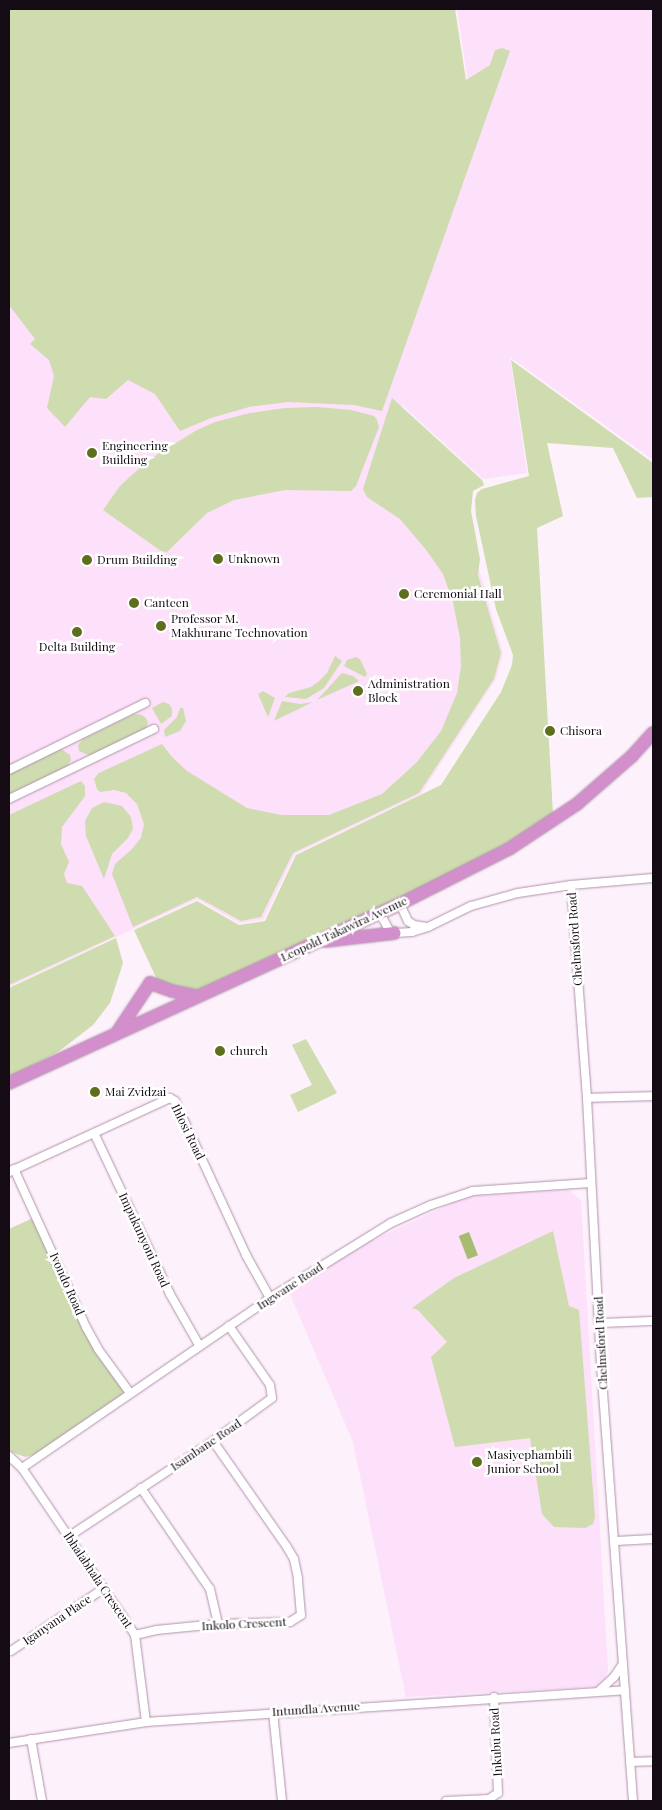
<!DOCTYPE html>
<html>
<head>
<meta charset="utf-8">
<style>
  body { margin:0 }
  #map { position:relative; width:662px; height:1810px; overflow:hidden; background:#fdf1fb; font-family:"Playfair Display",serif }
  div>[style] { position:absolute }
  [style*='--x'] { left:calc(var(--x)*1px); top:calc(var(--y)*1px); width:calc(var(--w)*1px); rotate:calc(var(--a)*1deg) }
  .built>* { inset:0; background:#fde0f9 }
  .green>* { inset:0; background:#cfdcaf }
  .water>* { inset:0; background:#a7bb71; transform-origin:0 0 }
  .roads { filter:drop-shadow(0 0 1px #af93ab) drop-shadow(0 0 1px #af93ab) }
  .minor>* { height:8px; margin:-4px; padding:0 4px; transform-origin:4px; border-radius:4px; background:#fff }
  .trunk>* { height:12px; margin:-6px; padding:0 6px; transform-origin:6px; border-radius:6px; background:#d38fcc }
  .dots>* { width:14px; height:14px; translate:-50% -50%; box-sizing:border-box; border:2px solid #fff; border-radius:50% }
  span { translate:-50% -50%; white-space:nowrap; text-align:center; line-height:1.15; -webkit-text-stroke:5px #fff; paint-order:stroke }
  .poi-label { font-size:12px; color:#150b14 }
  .left { translate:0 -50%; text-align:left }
  .street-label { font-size:12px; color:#150b14 }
  .frame { position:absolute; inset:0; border:10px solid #150b14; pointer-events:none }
</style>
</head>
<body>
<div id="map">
  <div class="built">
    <div style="clip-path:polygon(457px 9px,653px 9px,653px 460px,510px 357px,527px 473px,483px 479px,401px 404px,469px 534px,503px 653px,496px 679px,421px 794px,295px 854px,263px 920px,239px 923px,197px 899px,9px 987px,9px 27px,469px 89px)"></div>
    <div style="clip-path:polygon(568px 1190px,581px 1200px,608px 1671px,604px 1680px,596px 1687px,406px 1697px,353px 1442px,289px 1292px,360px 1246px,467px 1196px)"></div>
  </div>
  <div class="green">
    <div style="clip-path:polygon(9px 9px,455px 9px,466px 80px,490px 65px,495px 50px,502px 48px,510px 51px,382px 411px,354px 405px,288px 402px,249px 407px,211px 418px,180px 431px,155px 394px,128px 380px,106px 399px,90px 397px,65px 427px,47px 408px,54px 376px,49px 360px,30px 344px,35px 339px,9px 305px)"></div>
    <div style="clip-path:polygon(511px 360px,653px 463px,653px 497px,637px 498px,613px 448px,547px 443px,563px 516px,537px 528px,553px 814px,508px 843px,412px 892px,200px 989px,188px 992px,159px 984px,134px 930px,197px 901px,239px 925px,265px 921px,296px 855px,441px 785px,501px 692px,512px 665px,513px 655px,496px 609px,476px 516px,475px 500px,477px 493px,482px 489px,529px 476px)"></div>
    <div style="clip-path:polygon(392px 398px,482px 480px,484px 485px,473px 491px,471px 511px,480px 559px,478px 575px,501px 653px,494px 679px,419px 793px,293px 853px,261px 917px,241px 921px,197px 897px,133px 927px,112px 874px,115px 864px,131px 850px,141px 838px,144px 824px,137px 804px,126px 793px,114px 790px,100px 792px,97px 789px,94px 779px,99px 773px,162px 744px,172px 757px,187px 771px,247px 808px,281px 815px,329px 815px,382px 794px,417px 762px,441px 731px,457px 693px,461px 666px,460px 638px,453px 602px,443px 574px,427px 551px,400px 519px,367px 497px,363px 489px)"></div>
    <div style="clip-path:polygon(317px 407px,351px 410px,374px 416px,377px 420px,379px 427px,356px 486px,351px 491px,285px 490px,234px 500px,207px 513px,167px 552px,161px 551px,103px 510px,120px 486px,134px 473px,158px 454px,197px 430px,215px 422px,250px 413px,285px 408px)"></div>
    <div style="clip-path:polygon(335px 656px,342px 661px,324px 688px,306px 699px,285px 697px,289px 693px,311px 687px,318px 682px,327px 673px)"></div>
    <div style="clip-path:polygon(356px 657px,360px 659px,367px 674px,365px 677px,344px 666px,347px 660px)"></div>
    <div style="clip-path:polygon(342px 673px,353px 676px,359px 681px,317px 700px)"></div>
    <div style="clip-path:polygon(263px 691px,275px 698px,268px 717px,258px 694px)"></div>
    <div style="clip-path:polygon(282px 701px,300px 704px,313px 702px,274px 721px)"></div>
    <div style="clip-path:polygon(163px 702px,169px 704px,172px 709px,172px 716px,161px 724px,152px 708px)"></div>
    <div style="clip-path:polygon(180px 708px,183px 708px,186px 721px,180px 731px,165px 737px,164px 730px,177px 717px)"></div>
    <div style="clip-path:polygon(134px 714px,142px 715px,146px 718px,148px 722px,146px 729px,91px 756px,79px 751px,78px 745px,83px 739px)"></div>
    <div style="clip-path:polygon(61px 749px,70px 755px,71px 760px,67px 768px,9px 794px,9px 773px)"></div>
    <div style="clip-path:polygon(81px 781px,85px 786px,85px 796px,62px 827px,61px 844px,69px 862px,64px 874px,67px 883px,82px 886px,115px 936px,9px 985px,9px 815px)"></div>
    <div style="clip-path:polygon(104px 802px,122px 806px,131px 817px,133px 829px,128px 838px,112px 854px,104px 879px,86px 836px,85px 821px,92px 808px)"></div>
    <div style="clip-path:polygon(116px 938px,123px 963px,110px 1003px,93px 1025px,58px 1052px,9px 1078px,9px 988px)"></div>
    <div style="clip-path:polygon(306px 1039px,337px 1093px,298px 1112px,290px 1095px,312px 1085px,292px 1045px)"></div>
    <div style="clip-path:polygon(33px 1218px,84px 1327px,123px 1386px,123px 1391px,121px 1397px,37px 1454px,25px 1457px,9px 1451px,9px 1229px)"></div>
    <div style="clip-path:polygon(553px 1231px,569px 1306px,579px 1310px,595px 1517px,593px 1524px,585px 1528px,554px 1527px,542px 1514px,530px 1438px,455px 1447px,431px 1357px,447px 1342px,418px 1310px,412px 1308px,454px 1278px)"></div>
  </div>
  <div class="water">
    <div style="left:469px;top:1232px;width:25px;height:11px;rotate:69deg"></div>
  </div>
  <div class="roads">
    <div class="minor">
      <div style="--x:9;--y:770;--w:152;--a:-26.2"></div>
      <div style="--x:9;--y:799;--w:161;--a:-25.8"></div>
      <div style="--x:571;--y:885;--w:214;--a:85.7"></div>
      <div style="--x:587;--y:1098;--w:267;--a:87"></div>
      <div style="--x:601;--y:1365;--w:437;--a:85.8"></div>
      <div style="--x:400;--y:904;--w:19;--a:65"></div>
      <div style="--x:408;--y:921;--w:7;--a:34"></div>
      <div style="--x:414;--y:925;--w:13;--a:9"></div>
      <div style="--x:380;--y:913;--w:19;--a:62"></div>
      <div style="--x:389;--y:930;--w:7;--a:27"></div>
      <div style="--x:395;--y:933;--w:17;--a:-3"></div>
      <div style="--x:412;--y:932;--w:17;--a:-17"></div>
      <div style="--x:428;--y:927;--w:48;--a:-26"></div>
      <div style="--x:471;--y:906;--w:49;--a:-15.5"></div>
      <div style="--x:518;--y:893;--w:54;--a:-8.6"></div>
      <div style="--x:571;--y:885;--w:82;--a:-4.9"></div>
      <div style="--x:587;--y:1098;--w:66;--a:-1.7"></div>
      <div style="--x:94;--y:1133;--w:178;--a:64.7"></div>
      <div style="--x:170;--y:1294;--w:59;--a:60.4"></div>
      <div style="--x:14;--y:1169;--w:174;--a:65.5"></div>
      <div style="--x:86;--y:1327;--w:25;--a:61"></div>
      <div style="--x:98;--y:1349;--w:54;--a:54"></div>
      <div style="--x:9;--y:1172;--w:177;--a:-24.7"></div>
      <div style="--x:170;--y:1098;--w:6;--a:31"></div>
      <div style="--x:175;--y:1101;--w:170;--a:65.2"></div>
      <div style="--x:246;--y:1255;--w:49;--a:60.8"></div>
      <div style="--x:600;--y:1323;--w:53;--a:-2.2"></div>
      <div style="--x:9;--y:1456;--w:18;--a:43"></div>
      <div style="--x:22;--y:1468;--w:202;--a:55.9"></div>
      <div style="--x:135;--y:1635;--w:88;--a:82.8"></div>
      <div style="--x:22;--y:1468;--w:301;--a:-34.4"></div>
      <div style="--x:270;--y:1298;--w:142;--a:-31.8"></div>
      <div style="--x:391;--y:1223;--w:44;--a:-24.2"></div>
      <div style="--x:431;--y:1205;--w:44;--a:-18.4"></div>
      <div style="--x:473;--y:1191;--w:117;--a:-3.9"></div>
      <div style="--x:141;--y:1488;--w:122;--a:55.7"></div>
      <div style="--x:210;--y:1589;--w:36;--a:77"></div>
      <div style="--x:68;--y:1537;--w:174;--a:-33.5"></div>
      <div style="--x:213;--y:1441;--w:73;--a:-36.1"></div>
      <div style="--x:272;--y:1398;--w:13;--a:-99"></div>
      <div style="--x:270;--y:1385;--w:72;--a:-124.8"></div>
      <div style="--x:616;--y:1541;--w:37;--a:-3"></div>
      <div style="--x:135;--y:1635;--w:22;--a:-13"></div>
      <div style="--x:156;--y:1630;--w:62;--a:-5.5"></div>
      <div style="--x:218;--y:1624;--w:72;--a:-1.6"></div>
      <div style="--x:290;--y:1622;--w:13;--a:-32"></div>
      <div style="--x:301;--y:1615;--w:37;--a:-95"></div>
      <div style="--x:298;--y:1578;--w:19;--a:-102"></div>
      <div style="--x:294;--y:1559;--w:14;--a:-120"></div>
      <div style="--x:287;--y:1547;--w:129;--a:-124.9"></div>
      <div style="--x:11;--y:1651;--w:111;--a:-34"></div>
      <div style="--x:599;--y:1691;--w:21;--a:-43"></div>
      <div style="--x:614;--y:1677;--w:14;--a:-56"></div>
      <div style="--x:273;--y:1712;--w:89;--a:84.2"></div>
      <div style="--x:31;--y:1739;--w:63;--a:79.9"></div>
      <div style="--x:9;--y:1743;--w:139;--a:-8.7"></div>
      <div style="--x:146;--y:1722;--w:480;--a:-3.8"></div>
      <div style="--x:630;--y:1762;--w:23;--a:-2"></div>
      <div style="--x:446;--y:1801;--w:43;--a:-2.7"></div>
      <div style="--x:489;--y:1799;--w:11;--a:-34"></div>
      <div style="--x:498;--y:1793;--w:96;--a:-92.4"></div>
    </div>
    <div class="trunk">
      <div style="--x:325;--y:941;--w:70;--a:-6.5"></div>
      <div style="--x:118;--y:1031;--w:58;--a:-56.3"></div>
      <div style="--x:150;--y:983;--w:23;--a:20"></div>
      <div style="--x:172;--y:991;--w:24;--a:12"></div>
      <div style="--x:9;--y:1083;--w:430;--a:-24.6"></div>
      <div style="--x:400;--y:904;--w:122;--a:-26.8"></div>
      <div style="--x:509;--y:849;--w:82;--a:-33.5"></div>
      <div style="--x:577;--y:804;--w:73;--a:-41.1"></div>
      <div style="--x:632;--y:756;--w:31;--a:-48"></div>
    </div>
  </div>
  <div class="dots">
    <div style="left:92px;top:453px;background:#5d6f1c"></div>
    <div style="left:218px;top:559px;background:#5d6f1c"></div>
    <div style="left:87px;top:560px;background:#5d6f1c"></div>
    <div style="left:404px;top:594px;background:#5d6f1c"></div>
    <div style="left:134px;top:603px;background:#5d6f1c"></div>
    <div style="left:161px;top:626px;background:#5d6f1c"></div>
    <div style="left:77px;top:632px;background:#5d6f1c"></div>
    <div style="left:358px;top:691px;background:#5d6f1c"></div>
    <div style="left:550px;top:731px;background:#5d6f1c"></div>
    <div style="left:220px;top:1051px;background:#5d6f1c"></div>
    <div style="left:95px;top:1092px;background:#5d6f1c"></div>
    <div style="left:477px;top:1462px;background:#5d6f1c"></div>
  </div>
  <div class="poi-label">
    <span class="left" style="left:102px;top:453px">Engineering<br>Building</span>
    <span class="left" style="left:228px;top:559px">Unknown</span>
    <span class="left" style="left:97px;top:560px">Drum Building</span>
    <span class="left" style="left:414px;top:594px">Ceremonial Hall</span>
    <span class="left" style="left:144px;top:603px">Canteen</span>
    <span class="left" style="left:171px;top:626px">Professor M.<br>Makhurane Technovation</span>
    <span style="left:77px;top:647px">Delta Building</span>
    <span class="left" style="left:368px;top:691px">Administration<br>Block</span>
    <span class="left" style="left:560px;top:731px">Chisora</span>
    <span class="left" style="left:230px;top:1051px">church</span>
    <span class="left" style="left:105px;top:1092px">Mai Zvidzai</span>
    <span class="left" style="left:487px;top:1462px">Masiyephambili<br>Junior School</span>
  </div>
  <div class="street-label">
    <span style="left:344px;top:929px;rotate:-25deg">Leopold Takawira Avenue</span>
    <span style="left:575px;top:939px;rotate:-94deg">Chelmsford Road</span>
    <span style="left:188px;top:1132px;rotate:64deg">Ihlosi Road</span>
    <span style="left:144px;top:1240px;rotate:65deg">Impukunyoni Road</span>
    <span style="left:67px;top:1284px;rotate:66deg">Ivondo Road</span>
    <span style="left:290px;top:1286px;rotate:-33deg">Ingwane Road</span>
    <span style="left:601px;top:1343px;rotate:-93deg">Chelmsford Road</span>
    <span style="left:206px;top:1445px;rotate:-34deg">Isambane Road</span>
    <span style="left:98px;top:1580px;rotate:56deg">Ibhalabhala Crescent</span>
    <span style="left:57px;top:1620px;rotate:-34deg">Iganyana Place</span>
    <span style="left:244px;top:1624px;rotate:-3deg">Inkolo Crescent</span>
    <span style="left:316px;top:1709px;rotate:-4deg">Intundla Avenue</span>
    <span style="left:496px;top:1742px;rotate:-93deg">Inkubu Road</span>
  </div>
  <div class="frame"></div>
</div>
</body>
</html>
